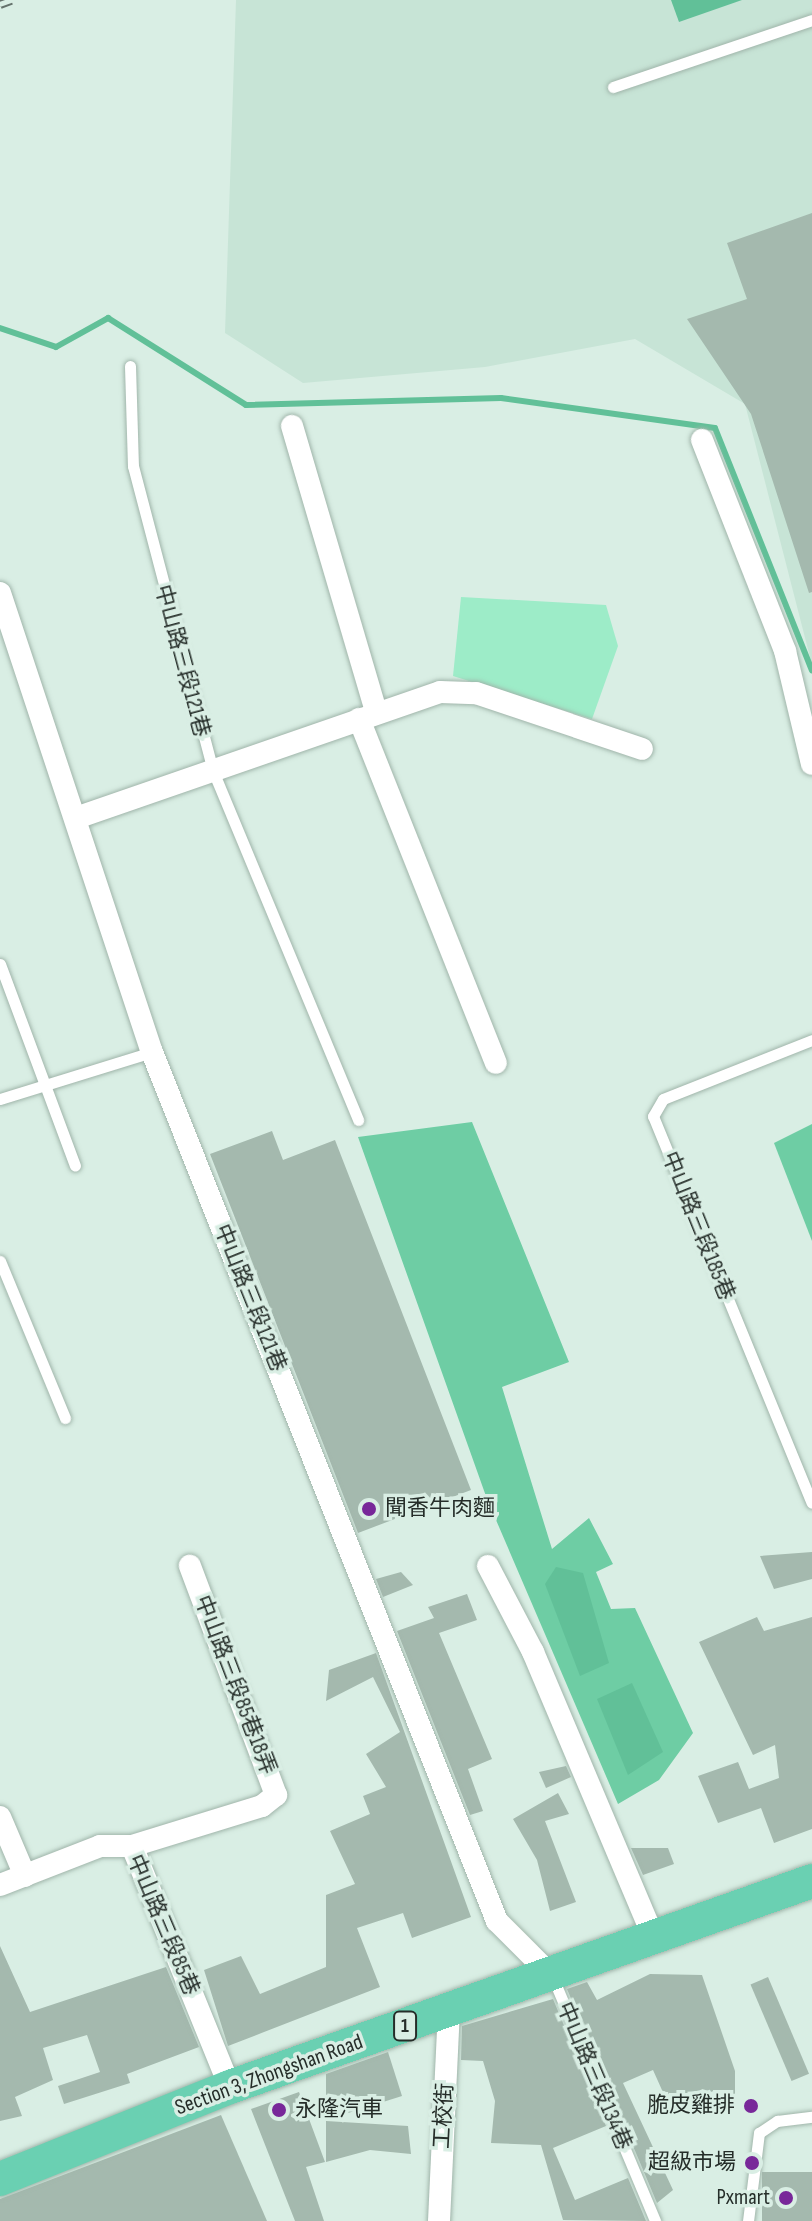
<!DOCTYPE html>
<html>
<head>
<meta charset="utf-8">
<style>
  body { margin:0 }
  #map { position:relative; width:812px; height:2221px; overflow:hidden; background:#d9eee4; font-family:"Sofia Sans Condensed","Noto Sans TC",sans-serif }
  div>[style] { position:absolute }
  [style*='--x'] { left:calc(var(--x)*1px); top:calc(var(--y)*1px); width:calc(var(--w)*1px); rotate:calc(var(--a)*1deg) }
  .built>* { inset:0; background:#c7e4d6 }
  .green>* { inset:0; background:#9decc8 }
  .forest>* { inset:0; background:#6ecda4 }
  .water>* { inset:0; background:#61c098 }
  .stream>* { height:6px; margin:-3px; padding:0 3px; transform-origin:3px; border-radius:3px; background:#61c098 }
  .building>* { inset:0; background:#a4b9ae; transform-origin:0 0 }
  .roads { filter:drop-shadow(0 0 2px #a0b5aa) drop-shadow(0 0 2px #a0b5aa) }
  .service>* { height:11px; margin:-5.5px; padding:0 5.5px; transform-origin:5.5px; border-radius:5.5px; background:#fff }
  .minor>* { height:22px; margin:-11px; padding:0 11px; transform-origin:11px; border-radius:11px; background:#fff }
  .primary>* { height:34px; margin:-17px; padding:0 17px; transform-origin:17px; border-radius:17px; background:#6ad0b2 }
  .rail>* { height:9px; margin-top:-4.5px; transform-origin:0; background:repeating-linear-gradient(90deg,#d9eee4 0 18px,#64716b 0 36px); box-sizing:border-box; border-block:2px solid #64716b }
  .dots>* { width:22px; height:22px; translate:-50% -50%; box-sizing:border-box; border:4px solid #d9eee4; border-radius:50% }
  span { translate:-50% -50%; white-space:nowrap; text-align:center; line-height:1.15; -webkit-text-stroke:7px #d9eee4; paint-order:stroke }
  .shield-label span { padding:2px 6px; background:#d9eee4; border:2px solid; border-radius:6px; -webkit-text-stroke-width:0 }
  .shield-label { font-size:20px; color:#252d29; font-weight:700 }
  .street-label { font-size:22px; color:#252d29 }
  .poi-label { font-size:22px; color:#252d29 }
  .left { translate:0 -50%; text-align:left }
  .right { translate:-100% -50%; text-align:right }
</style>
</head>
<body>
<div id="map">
  <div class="built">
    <div style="clip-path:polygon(236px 0,812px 0,812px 665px,745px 404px,635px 339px,485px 367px,303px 383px,225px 333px)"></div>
  </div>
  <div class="green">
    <div style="clip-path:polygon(461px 597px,606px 605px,618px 646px,592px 719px,453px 676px)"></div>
  </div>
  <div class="forest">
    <div style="clip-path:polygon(472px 1122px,569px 1362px,502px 1387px,552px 1549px,589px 1518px,613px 1564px,596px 1572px,611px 1609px,635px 1608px,693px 1733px,659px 1780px,618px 1804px,487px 1499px,358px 1137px)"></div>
    <div style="clip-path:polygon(812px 1124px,812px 1241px,774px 1143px)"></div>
  </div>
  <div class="water">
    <div style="clip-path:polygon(671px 0,742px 0,679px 22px)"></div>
    <div style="clip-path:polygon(556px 1567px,583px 1573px,609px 1663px,580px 1676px,545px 1584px)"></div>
    <div style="clip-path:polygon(632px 1683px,663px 1752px,628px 1775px,597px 1699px)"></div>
  </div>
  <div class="stream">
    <div style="--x:0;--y:328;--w:59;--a:18.7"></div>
    <div style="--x:56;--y:347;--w:60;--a:-29.1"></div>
    <div style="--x:108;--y:318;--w:163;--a:32.2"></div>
    <div style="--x:246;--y:405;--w:255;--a:-1.6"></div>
    <div style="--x:501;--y:398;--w:216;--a:8"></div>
    <div style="--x:715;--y:428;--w:261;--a:68.2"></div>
  </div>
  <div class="building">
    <div style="clip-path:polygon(812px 213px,812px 592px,809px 593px,751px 414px,687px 319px,747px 299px,727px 243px)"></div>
    <div style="clip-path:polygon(272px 1131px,283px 1160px,335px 1140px,471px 1490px,358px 1533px,210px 1154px)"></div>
    <div style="clip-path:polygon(812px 1552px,812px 1579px,774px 1589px,760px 1556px)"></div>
    <div style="clip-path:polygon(401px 1572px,413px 1585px,383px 1597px,376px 1579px)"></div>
    <div style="clip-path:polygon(467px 1594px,477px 1620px,439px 1633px,492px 1759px,468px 1769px,483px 1811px,470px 1815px,397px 1631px,434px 1618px,428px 1607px)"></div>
    <div style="clip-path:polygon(757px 1617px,764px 1631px,812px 1617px,812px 1829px,774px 1843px,761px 1808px,718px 1823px,698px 1776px,738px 1762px,749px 1789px,779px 1778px,775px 1745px,753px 1755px,699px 1642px)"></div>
    <div style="clip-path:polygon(376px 1653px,471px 1917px,412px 1938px,403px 1913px,357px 1928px,380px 1987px,228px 2046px,204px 1970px,241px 1956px,260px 1994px,326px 1967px,326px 1895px,355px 1884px,330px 1831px,370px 1814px,363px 1796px,386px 1787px,366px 1754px,400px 1732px,373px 1677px,326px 1701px,329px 1670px)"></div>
    <div style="clip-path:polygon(566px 1766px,571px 1777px,546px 1788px,539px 1772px)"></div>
    <div style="clip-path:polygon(558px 1793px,569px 1814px,545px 1821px,576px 1902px,550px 1911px,537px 1860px,513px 1819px)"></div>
    <div style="clip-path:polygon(631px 1848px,668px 1848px,674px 1864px,643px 1875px)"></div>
    <div style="clip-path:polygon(0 1946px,30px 2012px,166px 1967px,199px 2047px,127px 2074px,130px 2083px,64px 2104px,58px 2086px,100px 2072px,87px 2035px,43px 2048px,53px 2080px,15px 2097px,22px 2116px,0 2121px)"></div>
    <div style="clip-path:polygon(650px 1974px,702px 1975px,735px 2071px,735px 2097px,721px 2101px,716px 2090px,670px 2108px,653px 2070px,623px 2083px,673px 2190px,657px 2203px,567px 1989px,587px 1982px,597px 2000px)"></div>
    <div style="left:768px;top:1977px;width:105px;height:19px;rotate:67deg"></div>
    <div style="clip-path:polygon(553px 1999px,606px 2126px,553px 2148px,575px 2200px,628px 2178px,646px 2221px,563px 2220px,541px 2145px,491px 2143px,495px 2101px,483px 2061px,461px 2060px,462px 2026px)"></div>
    <div style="clip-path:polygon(388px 2052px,402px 2096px,326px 2120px,326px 2074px)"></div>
    <div style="clip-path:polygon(299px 2092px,325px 2162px,306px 2167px,324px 2221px,295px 2221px,251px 2109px)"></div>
    <div style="clip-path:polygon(221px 2115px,267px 2221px,0 2221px,0 2199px)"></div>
    <div style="clip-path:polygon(326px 2121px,408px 2126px,411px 2154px,370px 2150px,326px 2162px)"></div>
    <div style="left:812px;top:2172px;width:49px;height:50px;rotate:90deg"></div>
  </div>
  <div class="roads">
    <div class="service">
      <div style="--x:613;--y:87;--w:210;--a:-18.6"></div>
      <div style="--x:130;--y:366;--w:100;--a:88.3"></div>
      <div style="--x:133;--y:466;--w:315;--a:75.3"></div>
      <div style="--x:213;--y:771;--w:378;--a:67.4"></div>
      <div style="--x:0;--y:964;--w:215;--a:69.6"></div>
      <div style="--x:812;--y:1040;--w:160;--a:158.4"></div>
      <div style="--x:663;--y:1099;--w:20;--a:120"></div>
      <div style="--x:653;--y:1116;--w:418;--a:67.7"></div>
      <div style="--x:0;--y:1099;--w:159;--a:-17.2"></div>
      <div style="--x:0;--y:1261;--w:170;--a:67.5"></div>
      <div style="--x:553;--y:1978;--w:264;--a:67.2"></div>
      <div style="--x:748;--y:2221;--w:89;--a:-82.9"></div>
      <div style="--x:759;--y:2133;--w:22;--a:-34"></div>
      <div style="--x:777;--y:2121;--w:35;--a:-7"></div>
    </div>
    <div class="minor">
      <div style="--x:292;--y:426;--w:297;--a:73.6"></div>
      <div style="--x:702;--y:440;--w:227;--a:68.5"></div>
      <div style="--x:785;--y:651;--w:116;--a:76.6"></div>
      <div style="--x:0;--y:593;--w:484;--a:71.7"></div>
      <div style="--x:152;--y:1052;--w:935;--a:68.35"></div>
      <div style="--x:497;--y:1921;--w:78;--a:45"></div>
      <div style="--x:359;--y:719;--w:370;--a:68.3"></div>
      <div style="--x:76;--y:818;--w:385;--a:-19.1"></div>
      <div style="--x:440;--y:692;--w:36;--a:2"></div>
      <div style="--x:476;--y:693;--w:175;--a:18.6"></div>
      <div style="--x:488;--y:1566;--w:97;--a:62.4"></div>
      <div style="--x:533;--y:1652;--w:311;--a:67.1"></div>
      <div style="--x:0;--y:1817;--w:64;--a:67"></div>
      <div style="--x:132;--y:1846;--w:260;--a:67.9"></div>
      <div style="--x:0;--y:1885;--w:107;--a:-21.3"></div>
      <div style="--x:100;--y:1846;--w:32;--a:0"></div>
      <div style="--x:132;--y:1846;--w:136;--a:-17.1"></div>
      <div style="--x:262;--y:1806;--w:18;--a:-38"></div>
      <div style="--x:276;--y:1795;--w:245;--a:-110.6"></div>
      <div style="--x:439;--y:2221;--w:210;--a:-87.3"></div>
    </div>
    <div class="primary">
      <div style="--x:0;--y:2179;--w:248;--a:-21.8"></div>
      <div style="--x:230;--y:2087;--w:617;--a:-19.49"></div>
    </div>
  </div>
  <div class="rail">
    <div style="--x:0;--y:4;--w:12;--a:-20"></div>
  </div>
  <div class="dots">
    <div style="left:369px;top:1509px;background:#782899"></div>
    <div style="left:751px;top:2106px;background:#782899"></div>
    <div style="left:279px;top:2110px;background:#782899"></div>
    <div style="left:752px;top:2163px;background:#782899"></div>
    <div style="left:786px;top:2198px;background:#782899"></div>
  </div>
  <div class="shield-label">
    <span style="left:405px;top:2026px">1</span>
  </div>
  <div class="street-label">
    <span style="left:182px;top:661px;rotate:75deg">中山路三段121巷</span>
    <span style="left:698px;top:1226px;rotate:68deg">中山路三段185巷</span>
    <span style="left:250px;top:1298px;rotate:68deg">中山路三段121巷</span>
    <span style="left:235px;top:1685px;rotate:69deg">中山路三段85巷18弄</span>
    <span style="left:163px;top:1925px;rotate:67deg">中山路三段85巷</span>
    <span style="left:269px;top:2075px;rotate:-20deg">Section 3, Zhongshan Road</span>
    <span style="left:594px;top:2076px;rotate:67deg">中山路三段134巷</span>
    <span style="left:444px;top:2116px;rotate:-87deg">工校街</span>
  </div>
  <div class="poi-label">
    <span class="left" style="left:385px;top:1509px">聞香牛肉麵</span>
    <span class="right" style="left:735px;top:2106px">脆皮雞排</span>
    <span class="left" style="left:295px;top:2110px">永隆汽車</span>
    <span class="right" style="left:736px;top:2163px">超級市場</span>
    <span class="right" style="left:770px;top:2198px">Pxmart</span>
  </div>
</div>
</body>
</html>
